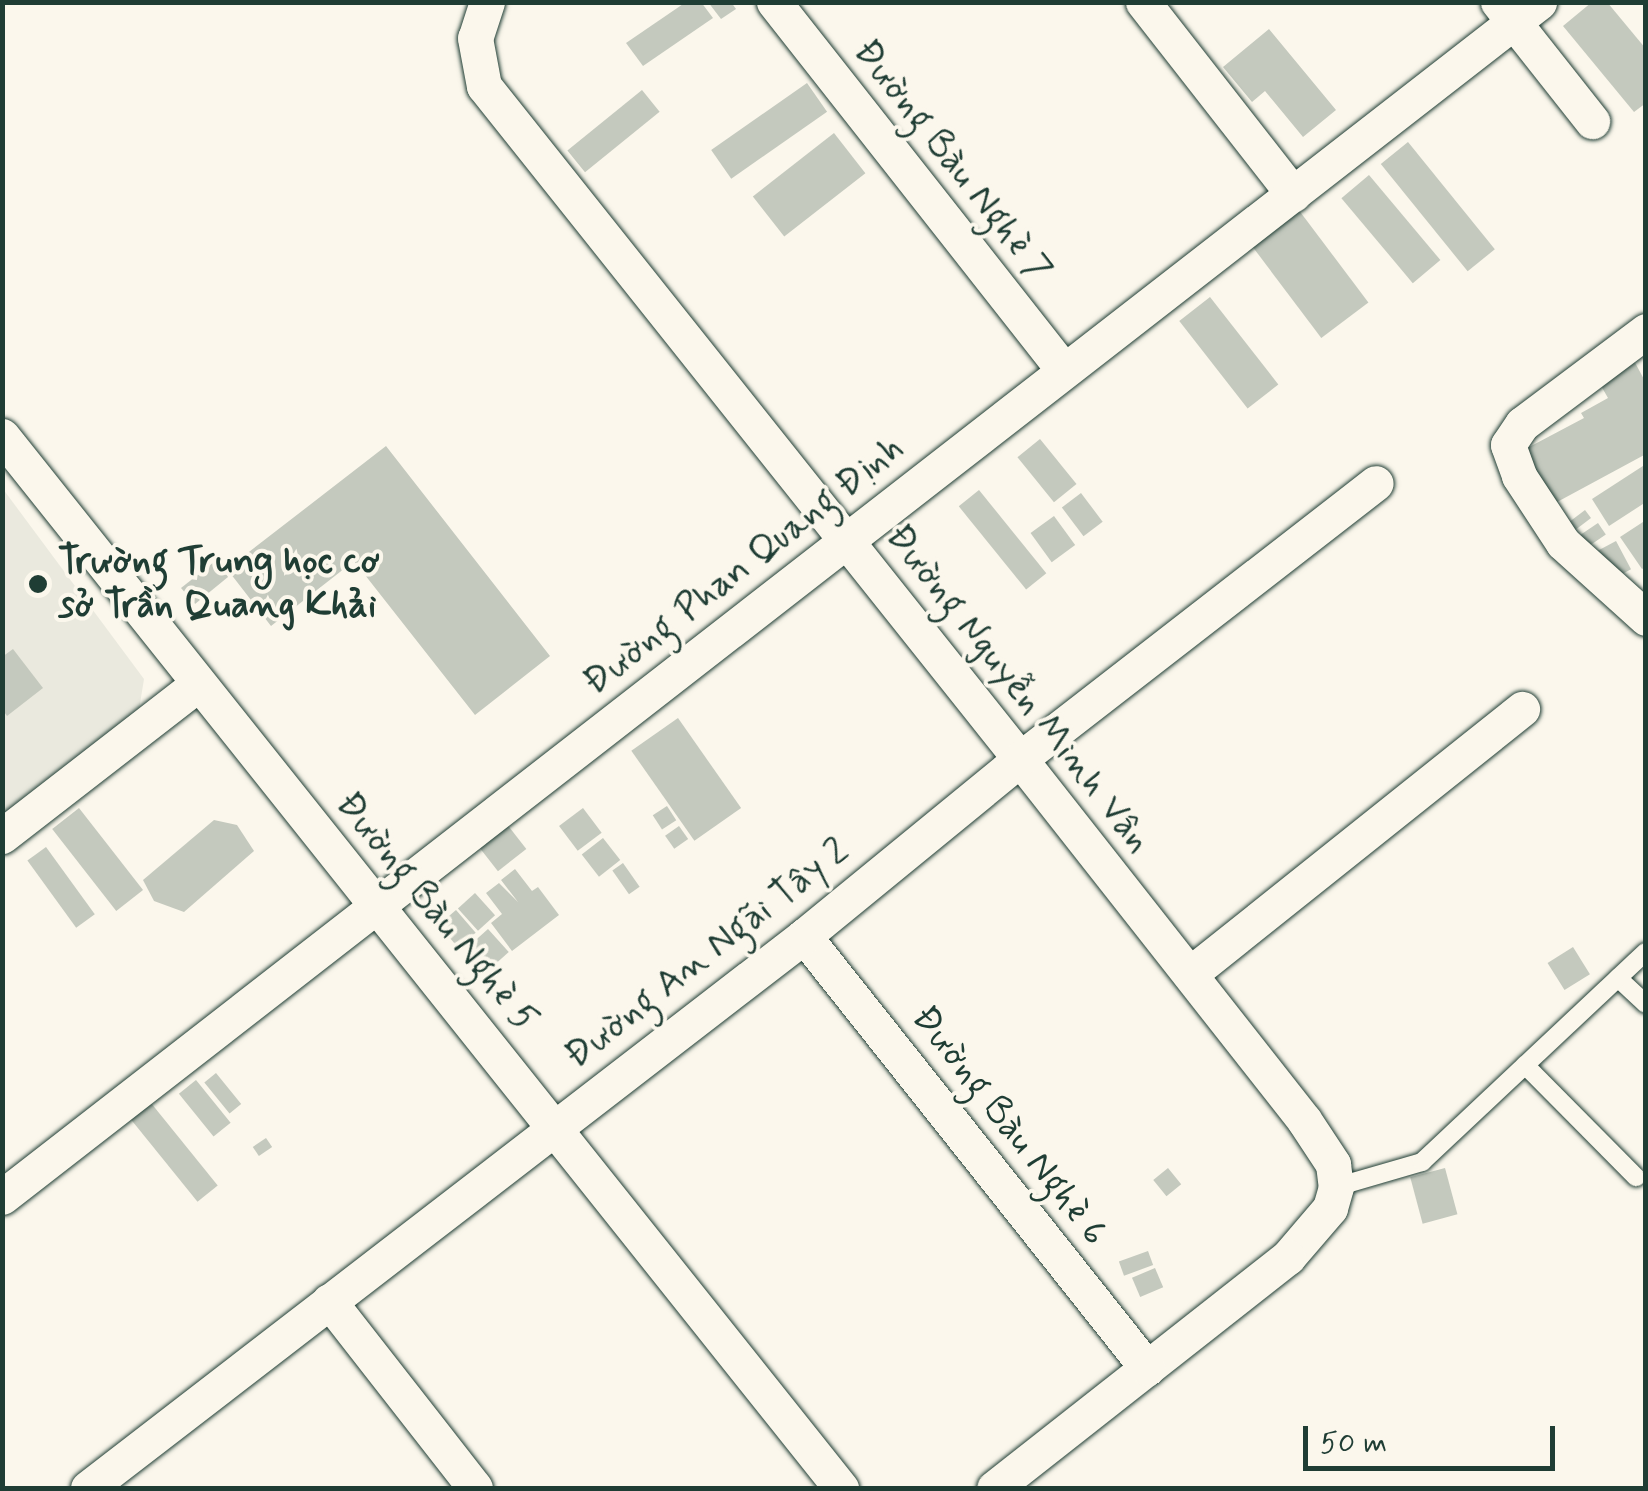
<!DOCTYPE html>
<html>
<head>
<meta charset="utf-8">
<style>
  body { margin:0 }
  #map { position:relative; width:1648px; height:1491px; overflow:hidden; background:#fbf7ec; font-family:Mynerve,sans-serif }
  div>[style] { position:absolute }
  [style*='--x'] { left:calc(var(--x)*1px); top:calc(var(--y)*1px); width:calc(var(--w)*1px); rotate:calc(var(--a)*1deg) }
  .built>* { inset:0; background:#eae9de }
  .building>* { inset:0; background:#c4c9be; transform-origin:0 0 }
  .roads { filter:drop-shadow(0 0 2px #1f3d34) drop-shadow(0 0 2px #1f3d34) }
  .lane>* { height:18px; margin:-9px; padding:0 9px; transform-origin:9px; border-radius:9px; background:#fbf7ec }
  .street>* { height:35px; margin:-17.5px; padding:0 17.5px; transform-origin:17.5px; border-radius:17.5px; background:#fbf7ec }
  .dots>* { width:28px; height:28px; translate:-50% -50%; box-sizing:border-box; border:5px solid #fbf7ec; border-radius:50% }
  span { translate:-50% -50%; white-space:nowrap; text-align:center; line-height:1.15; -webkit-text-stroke:8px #fbf7ec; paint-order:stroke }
  .street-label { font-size:38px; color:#1f3d34 }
  .poi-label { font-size:38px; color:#1f3d34; font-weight:700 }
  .left { translate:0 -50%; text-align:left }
  .frame { position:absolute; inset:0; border:5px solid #1f3d34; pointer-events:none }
  .scale { position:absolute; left:1303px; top:1426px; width:252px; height:45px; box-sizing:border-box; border:5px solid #1f3d34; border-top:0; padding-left:12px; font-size:30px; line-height:35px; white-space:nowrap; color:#1f3d34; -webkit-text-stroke:8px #fbf7ec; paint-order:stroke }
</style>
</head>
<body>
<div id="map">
  <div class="built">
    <div style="clip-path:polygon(3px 489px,144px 679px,138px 716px,3px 819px)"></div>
  </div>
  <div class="building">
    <div style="clip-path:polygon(686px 2px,701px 2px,713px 18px,643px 66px,626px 43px)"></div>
    <div style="clip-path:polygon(708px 2px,731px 2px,736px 9px,721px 19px)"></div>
    <div style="clip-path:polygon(1592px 2px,1607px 2px,1646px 49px,1646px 103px,1634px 112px,1563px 26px)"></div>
    <div style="clip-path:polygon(1269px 29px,1336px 110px,1303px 137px,1265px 91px,1252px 102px,1223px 67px)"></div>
    <div style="left:807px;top:83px;width:35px;height:117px;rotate:55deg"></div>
    <div style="left:642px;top:90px;width:28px;height:96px;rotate:51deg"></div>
    <div style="left:834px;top:133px;width:51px;height:103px;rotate:52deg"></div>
    <div style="left:1408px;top:142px;width:138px;height:35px;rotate:51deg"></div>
    <div style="left:1369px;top:175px;width:111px;height:36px;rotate:50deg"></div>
    <div style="left:1298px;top:209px;width:117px;height:59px;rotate:53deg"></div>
    <div style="left:1210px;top:297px;width:111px;height:39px;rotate:52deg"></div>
    <div style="clip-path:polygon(1632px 357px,1646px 383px,1646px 454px,1546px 508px,1516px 454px,1584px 418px,1581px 413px,1608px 398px,1596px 377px)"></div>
    <div style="left:1040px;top:439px;width:58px;height:29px;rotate:51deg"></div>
    <div style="clip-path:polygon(386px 446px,550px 656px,475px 715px,354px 561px,271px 626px,227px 569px)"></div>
    <div style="clip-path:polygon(1646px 464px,1646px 502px,1609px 526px,1592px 499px)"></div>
    <div style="left:979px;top:490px;width:107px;height:26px;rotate:51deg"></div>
    <div style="left:1081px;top:493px;width:36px;height:24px;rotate:53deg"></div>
    <div style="left:1585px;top:510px;width:10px;height:26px;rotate:53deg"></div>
    <div style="left:1054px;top:516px;width:36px;height:29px;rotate:54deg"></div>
    <div style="clip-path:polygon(1646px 520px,1646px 567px,1642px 569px,1620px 537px)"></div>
    <div style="left:1598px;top:523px;width:14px;height:30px;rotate:56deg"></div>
    <div style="left:1616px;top:541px;width:32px;height:34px;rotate:62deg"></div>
    <div style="clip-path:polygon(219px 558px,228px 577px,195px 604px,181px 588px)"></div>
    <div style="clip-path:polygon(13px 649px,43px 688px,7px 716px,2px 709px,2px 657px)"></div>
    <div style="left:678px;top:718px;width:110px;height:57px;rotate:55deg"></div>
    <div style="left:667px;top:806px;width:17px;height:17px;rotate:57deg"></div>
    <div style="left:79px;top:808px;width:104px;height:34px;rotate:52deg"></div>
    <div style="left:583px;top:808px;width:31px;height:30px;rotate:53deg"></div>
    <div style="clip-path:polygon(214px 820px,237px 825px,254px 851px,184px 912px,154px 901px,143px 880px)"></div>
    <div style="left:506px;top:823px;width:33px;height:36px;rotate:52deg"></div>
    <div style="left:679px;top:826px;width:16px;height:17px;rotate:55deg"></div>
    <div style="left:603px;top:838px;width:28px;height:27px;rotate:52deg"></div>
    <div style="left:46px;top:847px;width:83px;height:23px;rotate:54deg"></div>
    <div style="left:623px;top:863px;width:29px;height:13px;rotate:55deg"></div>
    <div style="clip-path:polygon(515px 869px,532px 891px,538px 887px,559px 915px,512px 951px,491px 923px,502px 914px,486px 893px,499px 883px,518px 902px,501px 880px)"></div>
    <div style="left:475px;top:893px;width:30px;height:23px;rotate:48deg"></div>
    <div style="left:456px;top:910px;width:30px;height:23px;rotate:49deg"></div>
    <div style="left:488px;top:929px;width:31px;height:24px;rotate:48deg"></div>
    <div style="left:1573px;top:947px;width:32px;height:30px;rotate:58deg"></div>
    <div style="left:216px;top:1073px;width:40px;height:15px;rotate:51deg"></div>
    <div style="left:196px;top:1080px;width:55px;height:22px;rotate:51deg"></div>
    <div style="left:151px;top:1103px;width:106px;height:26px;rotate:51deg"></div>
    <div style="left:266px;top:1138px;width:11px;height:16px;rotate:56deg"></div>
    <div style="left:1168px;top:1168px;width:21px;height:19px;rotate:51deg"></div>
    <div style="left:1445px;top:1168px;width:48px;height:36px;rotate:75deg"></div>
    <div style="left:1148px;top:1251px;width:15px;height:31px;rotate:70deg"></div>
    <div style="left:1155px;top:1268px;width:21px;height:25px;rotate:67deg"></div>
  </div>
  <div class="roads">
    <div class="lane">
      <div style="--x:1618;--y:978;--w:38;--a:43"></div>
      <div style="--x:1525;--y:1065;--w:158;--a:45.3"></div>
      <div style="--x:1336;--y:1187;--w:90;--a:-16.2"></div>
      <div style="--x:1422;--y:1162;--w:307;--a:-43.2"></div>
    </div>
    <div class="street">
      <div style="--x:487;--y:2;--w:38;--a:108"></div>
      <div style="--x:475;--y:38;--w:49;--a:79.4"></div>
      <div style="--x:484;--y:86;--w:860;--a:51.46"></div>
      <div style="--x:1020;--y:759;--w:459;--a:51.8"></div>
      <div style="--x:1304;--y:1120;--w:53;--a:56.6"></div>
      <div style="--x:1333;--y:1164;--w:23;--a:83"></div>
      <div style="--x:1336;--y:1187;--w:22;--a:106"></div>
      <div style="--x:1330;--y:1208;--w:65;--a:130.6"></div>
      <div style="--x:1288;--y:1257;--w:374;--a:141.8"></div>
      <div style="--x:774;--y:2;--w:469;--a:51.8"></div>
      <div style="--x:1143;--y:2;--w:244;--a:52"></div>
      <div style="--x:1498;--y:2;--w:152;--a:51.7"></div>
      <div style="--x:1646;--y:331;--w:155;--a:143.1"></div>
      <div style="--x:1522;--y:424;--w:25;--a:124"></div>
      <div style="--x:1508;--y:445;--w:33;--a:70"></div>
      <div style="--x:1519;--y:476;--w:80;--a:56.7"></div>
      <div style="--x:1563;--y:543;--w:112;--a:42.1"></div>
      <div style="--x:2;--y:436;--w:1346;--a:51.43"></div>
      <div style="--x:2;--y:836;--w:247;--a:-37.8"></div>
      <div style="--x:804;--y:936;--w:552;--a:51.55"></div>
      <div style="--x:1190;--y:974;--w:425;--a:-38.6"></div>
      <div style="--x:2;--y:1197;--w:1947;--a:-37.86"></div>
      <div style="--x:329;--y:1301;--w:237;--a:52"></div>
      <div style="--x:88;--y:1488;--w:904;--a:-37.63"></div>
      <div style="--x:804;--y:936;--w:279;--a:-39.3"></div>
      <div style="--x:1020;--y:759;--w:450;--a:-37.8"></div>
    </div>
  </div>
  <div class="dots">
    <div style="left:38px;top:584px;background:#1f3d34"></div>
  </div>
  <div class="street-label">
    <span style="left:952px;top:161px;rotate:52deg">Đường Bàu Nghè 7</span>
    <span style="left:744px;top:566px;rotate:-38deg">Đường Phan Quang Định</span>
    <span style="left:1018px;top:689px;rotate:52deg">Đường Nguyễn Minh Vân</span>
    <span style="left:436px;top:912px;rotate:51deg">Đường Bàu Nghè 5</span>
    <span style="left:707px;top:954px;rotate:-38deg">Đường An Ngãi Tây 2</span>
    <span style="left:1009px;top:1126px;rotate:52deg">Đường Bàu Nghè 6</span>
  </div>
  <div class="poi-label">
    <span class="left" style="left:58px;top:584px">Trường Trung học cơ<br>sở Trần Quang Khải</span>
  </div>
  <div class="frame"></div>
  <div class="scale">50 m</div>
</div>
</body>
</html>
